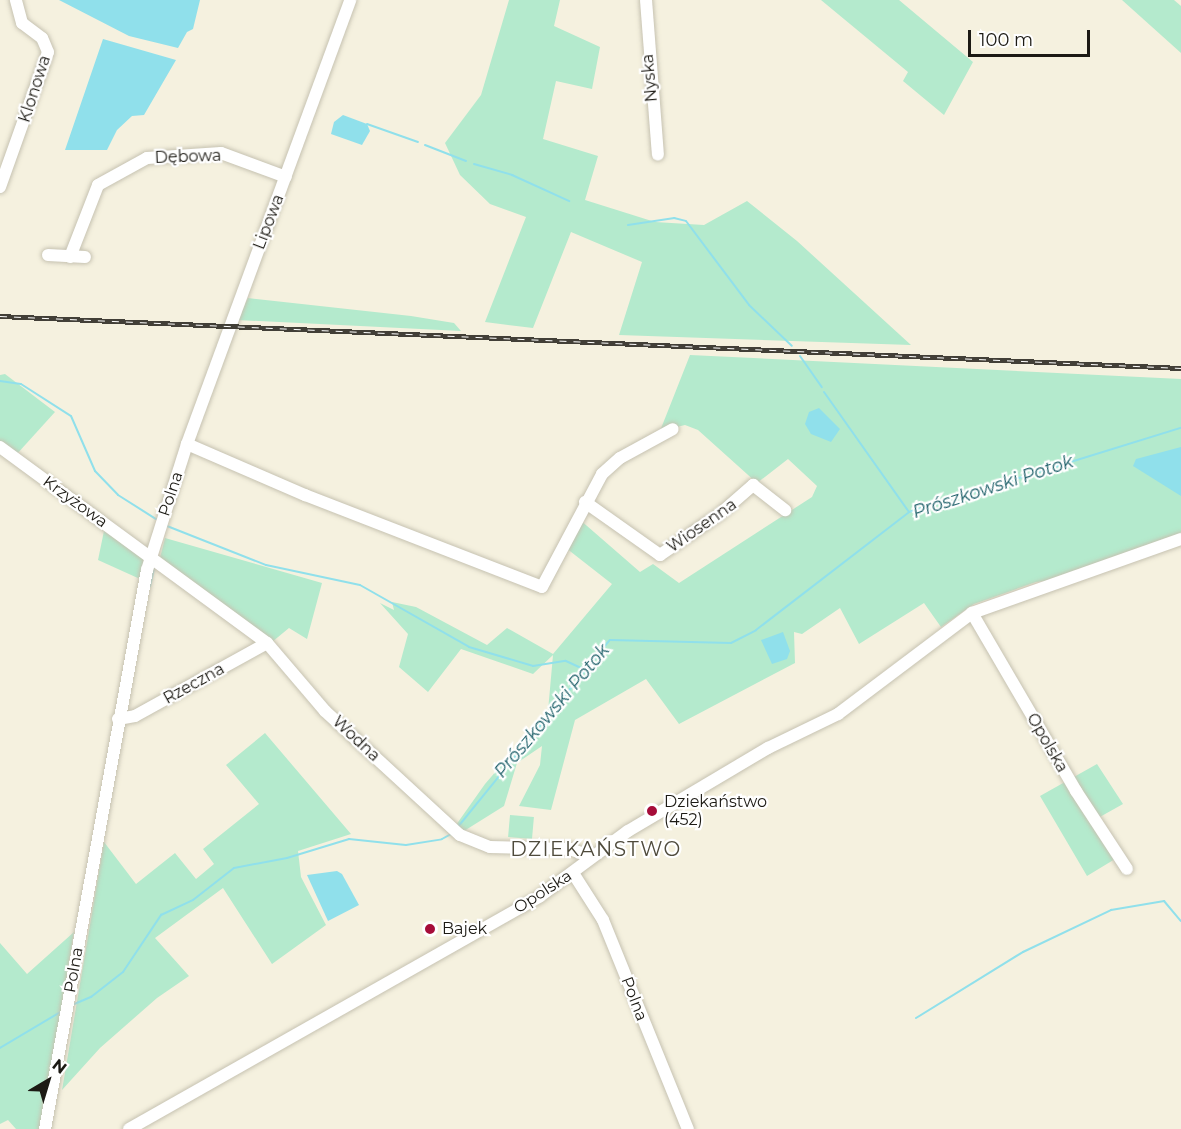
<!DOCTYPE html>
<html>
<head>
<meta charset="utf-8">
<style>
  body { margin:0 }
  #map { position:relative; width:1181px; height:1129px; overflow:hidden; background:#f5f1df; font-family:Montserrat,sans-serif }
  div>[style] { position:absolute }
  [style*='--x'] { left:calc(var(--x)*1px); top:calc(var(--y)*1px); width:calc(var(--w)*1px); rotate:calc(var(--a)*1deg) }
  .green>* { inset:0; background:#b4eacd; transform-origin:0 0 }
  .water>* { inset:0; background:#90e0eb }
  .stream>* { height:2px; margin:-1px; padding:0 1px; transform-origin:1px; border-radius:1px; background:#90e0eb }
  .roads { filter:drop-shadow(0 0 2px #c6c2b1) drop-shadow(0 0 2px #c6c2b1) }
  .minor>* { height:12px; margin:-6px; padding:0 6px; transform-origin:6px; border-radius:6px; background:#fff }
  .rail>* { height:4.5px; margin-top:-2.25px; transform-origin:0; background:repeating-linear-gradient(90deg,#fff 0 7px,#423f37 0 14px); box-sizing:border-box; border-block:2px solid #423f37 }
  .dots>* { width:16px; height:16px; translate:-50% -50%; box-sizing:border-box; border:3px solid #fff; border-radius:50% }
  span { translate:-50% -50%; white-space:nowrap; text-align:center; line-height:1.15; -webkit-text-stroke:4.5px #fff; paint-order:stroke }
  .street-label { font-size:16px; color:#1c1a14 }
  .poi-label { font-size:16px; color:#1c1a14 }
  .left { translate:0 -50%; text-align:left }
  .water-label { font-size:18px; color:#1f616a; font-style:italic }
  .quarter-label { font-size:20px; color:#4f4b3c; letter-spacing:1.5px }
  .north { position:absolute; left:18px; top:1051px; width:60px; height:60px; -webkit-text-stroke:4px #fff; paint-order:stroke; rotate:38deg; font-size:16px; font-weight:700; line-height:24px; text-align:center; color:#1c1a14 }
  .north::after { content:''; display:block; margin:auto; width:21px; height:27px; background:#1c1a14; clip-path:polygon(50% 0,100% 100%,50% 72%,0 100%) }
  .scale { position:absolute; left:968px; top:30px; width:122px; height:27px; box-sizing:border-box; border:3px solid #1c1a14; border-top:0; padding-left:8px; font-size:18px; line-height:21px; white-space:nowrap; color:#1c1a14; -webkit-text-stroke:4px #fff; paint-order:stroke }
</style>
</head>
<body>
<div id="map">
  <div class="green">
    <div style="clip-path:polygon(509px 0,560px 0,554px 26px,600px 47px,592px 89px,556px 81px,543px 139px,598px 156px,585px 200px,655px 222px,704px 225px,747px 201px,797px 241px,911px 345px,619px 335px,642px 262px,571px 232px,533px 328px,485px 322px,526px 217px,490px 204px,460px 175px,445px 143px,481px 95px)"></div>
    <div style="clip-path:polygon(821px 0,899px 0,973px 62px,944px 115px,903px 81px,908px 72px)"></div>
    <div style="clip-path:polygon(1122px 0,1174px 0,1181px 6px,1181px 53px)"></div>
    <div style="clip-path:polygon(248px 298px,411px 316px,454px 323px,461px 331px,237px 320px)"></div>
    <div style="clip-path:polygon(690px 355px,1181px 379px,1181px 537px,1069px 578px,1036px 582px,974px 604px,941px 627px,924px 603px,859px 644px,840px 608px,802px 634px,794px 632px,795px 663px,679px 724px,646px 679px,575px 720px,551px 810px,519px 806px,540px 765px,542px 746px,517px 763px,504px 806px,464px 831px,456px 825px,485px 784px,548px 711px,553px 655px,533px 674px,461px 649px,428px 692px,399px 667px,408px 634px,380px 603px,394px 610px,392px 602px,416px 607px,487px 645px,507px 628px,553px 654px,612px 584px,566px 548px,579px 519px,640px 572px,653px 564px,679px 583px,812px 497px,817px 486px,788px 459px,757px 483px,698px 430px,685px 425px,660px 431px)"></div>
    <div style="clip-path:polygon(5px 374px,55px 412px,16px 455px,0 443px,0 375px)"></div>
    <div style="clip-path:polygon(104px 531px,145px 559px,140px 579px,98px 560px)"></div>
    <div style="clip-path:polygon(165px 538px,322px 583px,307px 639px,289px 628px,272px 642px,160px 558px)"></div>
    <div style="clip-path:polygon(265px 733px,351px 834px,298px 851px,301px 877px,326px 925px,272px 964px,223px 888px,155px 938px,189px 976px,157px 998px,100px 1048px,62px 1090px,104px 842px,136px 884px,175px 853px,196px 879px,214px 864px,203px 849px,259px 804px,226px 765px)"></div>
    <div style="clip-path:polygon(1097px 764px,1123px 804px,1098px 818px,1120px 856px,1087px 876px,1040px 796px)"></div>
    <div style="left:510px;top:815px;width:24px;height:22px;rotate:5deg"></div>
    <div style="clip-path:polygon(74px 932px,43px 1120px,39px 1129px,16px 1129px,8px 1120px,0 1124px,0 943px,27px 974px)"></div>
  </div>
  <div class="water">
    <div style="clip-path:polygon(59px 0,200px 0,193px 29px,187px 32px,178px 48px,129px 36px)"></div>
    <div style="clip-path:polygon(103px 39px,176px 60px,144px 115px,132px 116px,117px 130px,107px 150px,65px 150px)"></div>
    <div style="clip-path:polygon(343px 115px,367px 124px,370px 131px,362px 145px,331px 134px,334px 122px)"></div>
    <div style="clip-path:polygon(819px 408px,840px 429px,831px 442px,811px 434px,805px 424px,809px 412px)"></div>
    <div style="clip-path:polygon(1181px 447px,1181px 496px,1133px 466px,1136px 459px)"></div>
    <div style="clip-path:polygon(783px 632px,790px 651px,787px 659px,772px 664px,761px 640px)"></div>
    <div style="clip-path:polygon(337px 871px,342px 874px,359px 905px,328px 921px,307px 875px)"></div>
  </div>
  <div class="stream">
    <div style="--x:367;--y:124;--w:54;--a:19.4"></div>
    <div style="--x:425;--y:145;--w:44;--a:21.3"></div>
    <div style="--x:474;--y:164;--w:40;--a:16"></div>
    <div style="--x:512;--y:175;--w:63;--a:24.5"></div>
    <div style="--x:628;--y:225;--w:47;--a:-8.7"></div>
    <div style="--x:674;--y:218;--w:12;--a:14"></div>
    <div style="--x:686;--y:221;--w:105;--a:53.1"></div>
    <div style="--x:749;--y:305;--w:59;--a:43.6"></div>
    <div style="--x:800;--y:356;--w:38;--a:55"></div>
    <div style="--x:0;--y:381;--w:21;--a:8"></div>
    <div style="--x:21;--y:384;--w:59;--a:32.6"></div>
    <div style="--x:71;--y:416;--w:60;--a:66.4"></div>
    <div style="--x:95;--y:471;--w:33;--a:46"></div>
    <div style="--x:118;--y:495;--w:45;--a:32.3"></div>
    <div style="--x:824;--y:392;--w:147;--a:54.7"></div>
    <div style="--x:167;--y:526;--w:106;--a:21.5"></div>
    <div style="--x:266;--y:565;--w:96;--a:12"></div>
    <div style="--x:360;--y:585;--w:125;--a:29.6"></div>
    <div style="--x:469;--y:647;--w:67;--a:16.5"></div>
    <div style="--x:533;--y:666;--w:33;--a:-9"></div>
    <div style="--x:566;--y:661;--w:19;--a:25"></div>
    <div style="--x:150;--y:586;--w:22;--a:-77"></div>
    <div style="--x:457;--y:828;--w:242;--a:-50.9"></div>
    <div style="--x:610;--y:640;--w:121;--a:1.4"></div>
    <div style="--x:731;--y:643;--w:28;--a:-27"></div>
    <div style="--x:756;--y:630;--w:193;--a:-37.6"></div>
    <div style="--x:909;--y:512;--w:285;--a:-17.2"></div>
    <div style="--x:72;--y:1005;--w:21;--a:-23"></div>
    <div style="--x:91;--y:997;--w:41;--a:-38"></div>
    <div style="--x:123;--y:972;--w:69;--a:-56.3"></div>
    <div style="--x:161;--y:915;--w:35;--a:-25"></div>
    <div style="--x:193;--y:900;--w:52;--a:-38"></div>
    <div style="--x:234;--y:868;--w:54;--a:-10.7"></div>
    <div style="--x:287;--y:858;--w:65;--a:-17"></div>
    <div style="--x:349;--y:839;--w:57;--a:6"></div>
    <div style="--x:406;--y:845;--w:36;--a:-9"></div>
    <div style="--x:442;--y:839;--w:10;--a:-29"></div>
    <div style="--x:916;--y:1018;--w:126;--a:-31.7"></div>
    <div style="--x:1023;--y:952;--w:98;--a:-25.5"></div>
    <div style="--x:1111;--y:910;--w:54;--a:-9.6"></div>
    <div style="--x:1164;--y:901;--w:26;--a:50"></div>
    <div style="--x:0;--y:1048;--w:72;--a:-30.8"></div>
  </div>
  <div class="roads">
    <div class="minor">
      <div style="--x:646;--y:0;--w:155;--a:85.6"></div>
      <div style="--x:0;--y:187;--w:143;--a:-70.4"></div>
      <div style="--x:48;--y:52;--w:15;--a:-113"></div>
      <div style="--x:42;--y:38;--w:25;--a:-143"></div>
      <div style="--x:22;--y:23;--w:24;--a:-105"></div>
      <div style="--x:48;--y:255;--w:37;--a:3"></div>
      <div style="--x:70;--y:257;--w:77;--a:-68.7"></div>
      <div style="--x:98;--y:185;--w:56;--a:-28.9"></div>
      <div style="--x:147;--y:158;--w:74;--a:-3.9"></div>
      <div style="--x:221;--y:153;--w:69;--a:20.3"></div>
      <div style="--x:187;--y:444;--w:129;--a:23.4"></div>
      <div style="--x:305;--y:495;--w:254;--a:21.2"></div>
      <div style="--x:542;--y:587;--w:128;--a:-62"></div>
      <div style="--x:602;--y:474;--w:24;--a:-42"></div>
      <div style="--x:620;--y:458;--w:60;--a:-28.7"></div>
      <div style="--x:0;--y:447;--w:331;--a:36.3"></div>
      <div style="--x:267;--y:643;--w:89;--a:49.5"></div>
      <div style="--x:325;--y:711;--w:183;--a:42.6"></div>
      <div style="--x:460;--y:835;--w:32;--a:22"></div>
      <div style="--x:490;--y:847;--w:80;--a:1.4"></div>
      <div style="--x:570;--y:849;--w:23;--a:20"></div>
      <div style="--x:585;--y:502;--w:92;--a:35.2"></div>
      <div style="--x:660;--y:555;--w:74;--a:-34.5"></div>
      <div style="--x:721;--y:513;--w:43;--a:-41.2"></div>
      <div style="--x:753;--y:485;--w:41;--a:38"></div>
      <div style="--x:972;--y:613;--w:206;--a:59.7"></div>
      <div style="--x:1076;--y:791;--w:93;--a:56.8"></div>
      <div style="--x:118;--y:719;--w:17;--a:-10"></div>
      <div style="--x:135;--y:716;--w:151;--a:-28.9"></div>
      <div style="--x:573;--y:873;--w:56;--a:57.4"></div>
      <div style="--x:603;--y:920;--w:226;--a:67.9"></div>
      <div style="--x:45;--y:1129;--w:568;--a:-79.66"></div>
      <div style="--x:147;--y:570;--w:132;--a:-72.4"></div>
      <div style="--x:187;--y:444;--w:473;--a:-69.8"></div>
      <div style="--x:129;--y:1129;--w:472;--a:-29.5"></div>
      <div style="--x:540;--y:896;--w:109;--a:-36.5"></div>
      <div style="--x:628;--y:831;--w:163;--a:-30.7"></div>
      <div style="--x:768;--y:748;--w:78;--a:-25.9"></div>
      <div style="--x:838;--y:714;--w:168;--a:-37"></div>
      <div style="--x:972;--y:613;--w:222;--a:-19.5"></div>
    </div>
  </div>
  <div class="rail">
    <div style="--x:0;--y:316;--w:1182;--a:2.52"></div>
  </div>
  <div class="dots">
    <div style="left:652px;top:811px;background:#a60c39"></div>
    <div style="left:430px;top:929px;background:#a60c39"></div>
  </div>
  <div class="street-label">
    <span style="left:650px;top:78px;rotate:-95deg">Nyska</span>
    <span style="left:35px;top:89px;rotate:-72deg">Klonowa</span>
    <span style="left:188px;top:157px;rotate:-2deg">Dębowa</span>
    <span style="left:269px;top:222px;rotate:-69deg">Lipowa</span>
    <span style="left:171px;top:494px;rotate:-72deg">Polna</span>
    <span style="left:75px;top:502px;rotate:36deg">Krzyżowa</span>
    <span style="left:702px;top:526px;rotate:-35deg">Wiosenna</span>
    <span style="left:194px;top:684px;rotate:-29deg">Rzeczna</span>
    <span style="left:356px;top:739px;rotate:43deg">Wodna</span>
    <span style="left:1047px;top:743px;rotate:60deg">Opolska</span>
    <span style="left:543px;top:892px;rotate:-33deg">Opolska</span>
    <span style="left:74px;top:970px;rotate:-80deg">Polna</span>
    <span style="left:634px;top:999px;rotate:69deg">Polna</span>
  </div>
  <div class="poi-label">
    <span class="left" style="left:664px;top:811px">Dziekaństwo<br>(452)</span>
    <span class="left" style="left:442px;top:929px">Bajek</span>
  </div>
  <div class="water-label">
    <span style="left:993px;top:487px;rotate:-18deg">Prószkowski Potok</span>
    <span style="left:552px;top:711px;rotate:-50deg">Prószkowski Potok</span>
  </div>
  <div class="quarter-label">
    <span style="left:596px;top:849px">DZIEKAŃSTWO</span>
  </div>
  <div class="north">N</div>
  <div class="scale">100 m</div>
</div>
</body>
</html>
